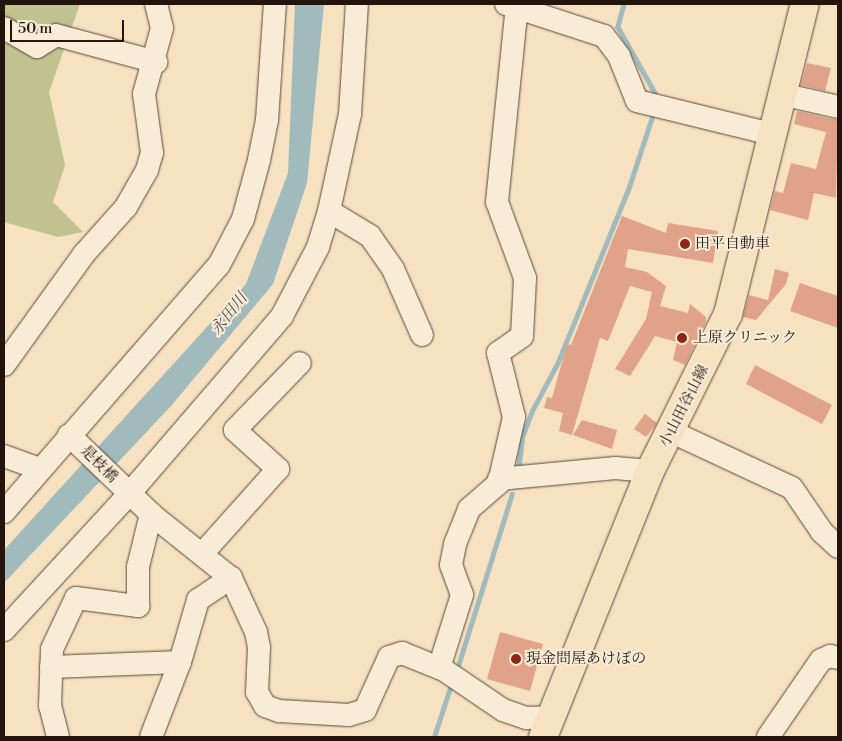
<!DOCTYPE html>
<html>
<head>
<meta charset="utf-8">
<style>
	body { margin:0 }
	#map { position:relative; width:842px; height:741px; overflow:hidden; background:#f6e1c0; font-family:"Libre Bodoni","Noto Serif JP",serif }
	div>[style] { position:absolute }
	.green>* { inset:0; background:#c0c290 }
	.water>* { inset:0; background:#a1bbbd }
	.stream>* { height:4.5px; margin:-2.25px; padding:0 2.25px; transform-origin:2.25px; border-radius:2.25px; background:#a1bbbd }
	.building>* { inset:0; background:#e0a289 }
	.roads { filter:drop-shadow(0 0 1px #58473a) drop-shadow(0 0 1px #58473a) }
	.minor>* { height:22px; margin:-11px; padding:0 11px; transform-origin:11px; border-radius:11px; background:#f9ecd6 }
	.major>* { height:28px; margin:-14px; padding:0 14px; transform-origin:14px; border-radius:14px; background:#f6e1c0 }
	.dots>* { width:14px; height:14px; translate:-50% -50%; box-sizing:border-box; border:2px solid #f9ecd6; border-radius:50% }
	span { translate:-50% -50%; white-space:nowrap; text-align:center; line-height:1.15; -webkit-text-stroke:4px #f9ecd6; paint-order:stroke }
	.poi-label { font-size:15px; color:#23140e }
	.left { translate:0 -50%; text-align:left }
	.street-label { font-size:15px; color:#23140e }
	.water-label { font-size:16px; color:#4f4e4b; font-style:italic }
	.frame { position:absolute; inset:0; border:5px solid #23140e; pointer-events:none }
	.scale { position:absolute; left:10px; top:20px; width:114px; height:22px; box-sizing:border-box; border:2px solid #23140e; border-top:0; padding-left:6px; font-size:15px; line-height:18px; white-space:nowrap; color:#23140e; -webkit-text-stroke:4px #f9ecd6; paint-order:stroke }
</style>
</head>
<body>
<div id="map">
	<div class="green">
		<div style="clip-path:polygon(4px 4px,80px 4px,49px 92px,65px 165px,53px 202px,83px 232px,58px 237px,4px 222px)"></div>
	</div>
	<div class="water">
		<div style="clip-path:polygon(295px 4px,324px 4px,307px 183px,273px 284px,171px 406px,4px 583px,4px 550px,246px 284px,288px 173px)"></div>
	</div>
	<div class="stream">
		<div style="left:624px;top:4px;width:24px;rotate:105deg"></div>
		<div style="left:618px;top:27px;width:76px;rotate:60.7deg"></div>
		<div style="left:518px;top:471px;width:34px;rotate:-83deg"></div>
		<div style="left:522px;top:437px;width:28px;rotate:-69deg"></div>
		<div style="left:532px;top:411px;width:55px;rotate:-62deg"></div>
		<div style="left:558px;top:362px;width:189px;rotate:-67.9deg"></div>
		<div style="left:629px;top:187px;width:77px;rotate:-71.8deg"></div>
		<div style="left:458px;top:666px;width:180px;rotate:-72.6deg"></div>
		<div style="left:434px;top:737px;width:55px;rotate:-71.9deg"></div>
	</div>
	<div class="building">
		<div style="clip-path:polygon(807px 63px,831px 68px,825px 91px,801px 85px)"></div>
		<div style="clip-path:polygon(797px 111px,838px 120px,836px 198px,814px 193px,808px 220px,770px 210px,775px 191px,783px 193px,791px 163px,816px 169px,826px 132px,794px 124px)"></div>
		<div style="clip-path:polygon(622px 216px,666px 233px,668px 223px,718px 231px,713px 263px,628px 249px,625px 267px,647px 272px,666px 286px,660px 306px,688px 313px,690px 304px,706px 317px,706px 322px,685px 365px,673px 360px,677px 342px,655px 336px,630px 376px,615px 369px,646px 319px,652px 292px,630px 286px,608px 341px,600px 338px,572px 435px,559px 431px,563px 413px,544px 408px,547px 397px,552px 398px,567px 344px,571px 345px)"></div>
		<div style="clip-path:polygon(775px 269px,789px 273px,786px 284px,756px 320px,743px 317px,749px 295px,768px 300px)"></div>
		<div style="clip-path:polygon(800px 283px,838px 296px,838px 328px,790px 311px)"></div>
		<div style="clip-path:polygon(755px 365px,832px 405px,822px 424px,746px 384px)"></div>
		<div style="clip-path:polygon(645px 414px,657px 423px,646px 437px,634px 429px)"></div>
		<div style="clip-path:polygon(582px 420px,617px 430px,612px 449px,573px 435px)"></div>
		<div style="clip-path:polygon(500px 632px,543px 644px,530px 691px,487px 679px)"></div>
	</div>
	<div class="roads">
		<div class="minor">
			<div style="left:506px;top:4px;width:103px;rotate:18.1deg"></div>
			<div style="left:604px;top:36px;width:25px;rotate:53deg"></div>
			<div style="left:619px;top:56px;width:48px;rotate:68.2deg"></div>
			<div style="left:637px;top:101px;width:138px;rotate:13.8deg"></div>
			<div style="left:4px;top:28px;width:38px;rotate:30deg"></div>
			<div style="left:37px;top:47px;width:22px;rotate:-32deg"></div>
			<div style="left:56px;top:35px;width:104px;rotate:15.1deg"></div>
			<div style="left:781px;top:94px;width:58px;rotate:12.8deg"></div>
			<div style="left:329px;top:211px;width:48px;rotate:31.4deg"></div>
			<div style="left:370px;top:236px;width:40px;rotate:55.1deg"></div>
			<div style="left:393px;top:269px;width:72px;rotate:66.3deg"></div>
			<div style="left:4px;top:365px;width:137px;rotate:-54.2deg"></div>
			<div style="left:84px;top:254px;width:63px;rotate:-48.2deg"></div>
			<div style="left:126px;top:207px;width:43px;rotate:-60.4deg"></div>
			<div style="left:147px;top:170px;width:18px;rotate:-74deg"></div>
			<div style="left:152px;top:153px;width:60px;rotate:-97.7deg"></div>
			<div style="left:144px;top:94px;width:68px;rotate:-74.7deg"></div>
			<div style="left:162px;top:28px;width:25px;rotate:-104deg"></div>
			<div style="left:672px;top:432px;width:132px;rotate:25deg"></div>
			<div style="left:792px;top:488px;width:53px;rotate:55.7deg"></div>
			<div style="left:822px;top:532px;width:22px;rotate:43deg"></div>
			<div style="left:69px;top:435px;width:114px;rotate:43.9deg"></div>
			<div style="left:151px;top:514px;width:102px;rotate:38.7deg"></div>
			<div style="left:231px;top:578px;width:60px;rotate:65.2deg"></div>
			<div style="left:256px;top:632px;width:15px;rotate:79deg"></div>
			<div style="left:259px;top:647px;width:45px;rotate:92.5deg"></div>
			<div style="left:257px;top:692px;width:16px;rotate:60deg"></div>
			<div style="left:265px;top:706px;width:15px;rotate:20deg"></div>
			<div style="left:279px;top:711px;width:70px;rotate:3.3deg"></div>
			<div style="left:349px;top:715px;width:17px;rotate:-17deg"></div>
			<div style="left:365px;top:710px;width:58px;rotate:-65.6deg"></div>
			<div style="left:389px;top:657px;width:14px;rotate:-17deg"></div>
			<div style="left:402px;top:653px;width:45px;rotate:22deg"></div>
			<div style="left:444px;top:670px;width:71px;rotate:34.1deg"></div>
			<div style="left:503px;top:710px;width:24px;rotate:19deg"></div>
			<div style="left:526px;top:718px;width:24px;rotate:-2deg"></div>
			<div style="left:4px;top:456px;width:38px;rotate:20deg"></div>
			<div style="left:499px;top:479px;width:117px;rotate:-5.4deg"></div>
			<div style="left:615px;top:468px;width:35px;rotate:5deg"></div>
			<div style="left:4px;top:512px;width:327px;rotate:-49deg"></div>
			<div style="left:219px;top:265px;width:52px;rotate:-62.4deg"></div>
			<div style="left:243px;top:219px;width:61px;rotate:-74.8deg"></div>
			<div style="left:259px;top:160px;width:41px;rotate:-78.7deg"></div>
			<div style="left:267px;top:120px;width:116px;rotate:-86.1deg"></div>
			<div style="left:202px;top:554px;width:114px;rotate:-48.2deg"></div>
			<div style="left:278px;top:469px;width:58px;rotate:-137.8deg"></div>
			<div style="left:235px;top:430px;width:93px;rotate:-45.9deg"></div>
			<div style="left:4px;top:630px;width:185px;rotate:-47.4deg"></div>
			<div style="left:129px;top:494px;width:235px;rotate:-49.3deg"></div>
			<div style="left:282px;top:316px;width:78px;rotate:-62.4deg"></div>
			<div style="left:318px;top:247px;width:38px;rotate:-73deg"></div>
			<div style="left:329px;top:211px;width:99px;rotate:-77.8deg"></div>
			<div style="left:350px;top:114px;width:110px;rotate:-86.4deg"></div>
			<div style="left:51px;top:667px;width:129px;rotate:-2.2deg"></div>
			<div style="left:439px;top:668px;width:77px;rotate:-72.5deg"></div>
			<div style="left:462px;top:595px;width:32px;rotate:-110deg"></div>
			<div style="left:451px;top:565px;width:21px;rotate:-79deg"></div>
			<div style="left:455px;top:544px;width:38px;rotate:-68deg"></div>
			<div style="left:469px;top:509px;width:40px;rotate:-41deg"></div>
			<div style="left:499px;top:483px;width:68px;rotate:-77.2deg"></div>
			<div style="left:514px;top:417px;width:66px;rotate:-104deg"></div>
			<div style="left:498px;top:353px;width:29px;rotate:-35deg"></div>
			<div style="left:522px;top:336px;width:58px;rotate:-87deg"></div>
			<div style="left:525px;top:278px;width:81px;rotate:-110.2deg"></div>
			<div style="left:497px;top:202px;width:199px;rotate:-84.2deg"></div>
			<div style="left:58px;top:737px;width:32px;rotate:-104deg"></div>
			<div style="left:50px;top:706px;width:57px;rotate:-88deg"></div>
			<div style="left:52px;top:649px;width:56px;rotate:-64.8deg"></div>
			<div style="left:76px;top:598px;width:63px;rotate:7.4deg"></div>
			<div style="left:138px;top:606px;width:39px;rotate:-90deg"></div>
			<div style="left:138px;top:567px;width:55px;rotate:-76.2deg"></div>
			<div style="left:151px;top:737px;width:80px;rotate:-68.9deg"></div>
			<div style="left:180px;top:662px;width:65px;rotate:-73.8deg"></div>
			<div style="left:198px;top:600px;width:40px;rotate:-34deg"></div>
			<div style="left:768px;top:737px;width:93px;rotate:-55.5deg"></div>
			<div style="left:821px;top:660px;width:10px;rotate:-24deg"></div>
			<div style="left:830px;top:656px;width:8px;rotate:14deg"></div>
		</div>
		<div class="major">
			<div style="left:543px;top:737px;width:287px;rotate:-68.1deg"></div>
			<div style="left:650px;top:471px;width:175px;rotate:-63.6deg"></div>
			<div style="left:728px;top:314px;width:319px;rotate:-76.1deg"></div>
		</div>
	</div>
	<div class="dots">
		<div style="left:685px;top:244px;background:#8f2418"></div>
		<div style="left:682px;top:338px;background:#8f2418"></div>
		<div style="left:516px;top:659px;background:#8f2418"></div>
	</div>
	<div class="poi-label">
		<span class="left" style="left:695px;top:244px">田平自動車</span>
		<span class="left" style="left:693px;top:338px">上原クリニック</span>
		<span class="left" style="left:526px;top:659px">現金問屋あけぼの</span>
	</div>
	<div class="street-label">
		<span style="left:684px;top:406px;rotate:-63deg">小山田谷山線</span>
		<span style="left:99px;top:464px;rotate:45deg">是枝橋</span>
	</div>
	<div class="water-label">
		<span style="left:229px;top:314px;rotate:-52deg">永田川</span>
	</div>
	<div class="frame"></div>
	<div class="scale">50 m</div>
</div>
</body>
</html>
